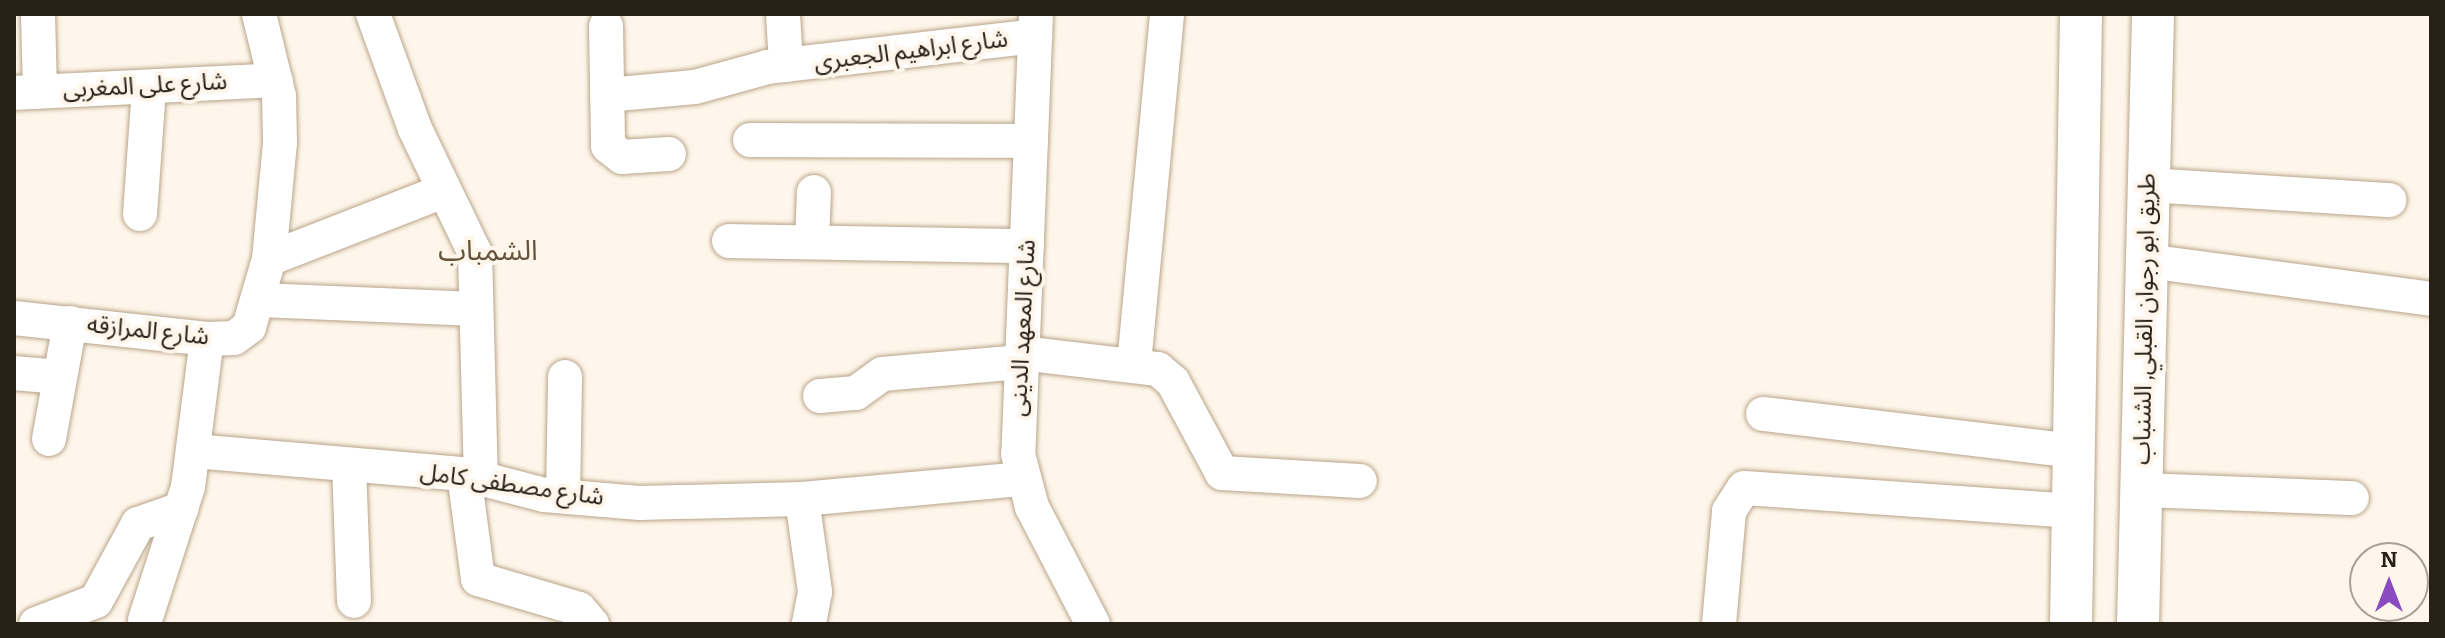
<!DOCTYPE html>
<html>
<head>
<meta charset="utf-8">
<style>
	body { margin:0 }
	#map { position:relative; width:2445px; height:638px; overflow:hidden; background:#fef6ea; font-family:Bitter,"Noto Sans Arabic",serif }
	div>[style] { position:absolute }
	.roads { filter:drop-shadow(0 0 2px #b8a58a) drop-shadow(0 0 2px #b8a58a) }
	.minor>* { height:34px; margin:-17px; padding:0 17px; transform-origin:17px; border-radius:17px; background:#fff }
	.tertiary>* { height:42px; margin:-21px; padding:0 21px; transform-origin:21px; border-radius:21px; background:#fff }
	span { translate:-50% -50%; white-space:nowrap; text-align:center; line-height:1.15; -webkit-text-stroke:8px #fef6ea; paint-order:stroke }
	.street-label { font-size:24px; color:#272015 }
	.quarter-label { font-size:28px; color:#64533a }
	.frame { position:absolute; inset:0; border:16px solid #272015; pointer-events:none }
	.north { position:absolute; left:2349px; top:542px; width:80px; height:80px; box-sizing:border-box; background:#fef6ea; border:2px solid #a8a095; border-radius:50%; rotate:0deg; font-size:22px; font-weight:700; line-height:32px; text-align:center; color:#272015 }
	.north::after { content:''; display:block; margin:auto; width:28px; height:36px; background:#8a4bc1; clip-path:polygon(50% 0,100% 100%,50% 72%,0 100%) }
</style>
</head>
<body>
<div id="map">
	<div class="roads">
		<div class="minor">
			<div style="left:38px;top:14px;width:77px;rotate:88.5deg"></div>
			<div style="left:373px;top:14px;width:122px;rotate:69.9deg"></div>
			<div style="left:415px;top:129px;width:138px;rotate:64.2deg"></div>
			<div style="left:475px;top:253px;width:224px;rotate:88.5deg"></div>
			<div style="left:783px;top:14px;width:51px;rotate:86.6deg"></div>
			<div style="left:1036px;top:14px;width:440px;rotate:92.3deg"></div>
			<div style="left:1018px;top:454px;width:55px;rotate:75.2deg"></div>
			<div style="left:1032px;top:507px;width:132px;rotate:62.5deg"></div>
			<div style="left:606px;top:26px;width:120px;rotate:89deg"></div>
			<div style="left:608px;top:146px;width:18px;rotate:38deg"></div>
			<div style="left:622px;top:157px;width:47px;rotate:-3.7deg"></div>
			<div style="left:14px;top:93px;width:262px;rotate:-2.8deg"></div>
			<div style="left:607px;top:95px;width:88px;rotate:-5.2deg"></div>
			<div style="left:695px;top:87px;width:76px;rotate:-15.3deg"></div>
			<div style="left:768px;top:67px;width:269px;rotate:-6.6deg"></div>
			<div style="left:750px;top:140px;width:281px;rotate:0.2deg"></div>
			<div style="left:2149px;top:185px;width:241px;rotate:3.6deg"></div>
			<div style="left:140px;top:214px;width:127px;rotate:-85.9deg"></div>
			<div style="left:729px;top:241px;width:298px;rotate:1deg"></div>
			<div style="left:812px;top:241px;width:49px;rotate:-87.7deg"></div>
			<div style="left:269px;top:259px;width:187px;rotate:-21.3deg"></div>
			<div style="left:2147px;top:261px;width:287px;rotate:7.6deg"></div>
			<div style="left:260px;top:300px;width:216px;rotate:2.4deg"></div>
			<div style="left:14px;top:318px;width:194px;rotate:6.2deg"></div>
			<div style="left:207px;top:339px;width:27px;rotate:-2deg"></div>
			<div style="left:234px;top:338px;width:19px;rotate:-36deg"></div>
			<div style="left:249px;top:327px;width:71px;rotate:-73.6deg"></div>
			<div style="left:269px;top:259px;width:118px;rotate:-84.6deg"></div>
			<div style="left:280px;top:142px;width:46px;rotate:-91.2deg"></div>
			<div style="left:279px;top:96px;width:84px;rotate:-103.7deg"></div>
			<div style="left:1021px;top:353px;width:138px;rotate:6.7deg"></div>
			<div style="left:1158px;top:369px;width:20px;rotate:41deg"></div>
			<div style="left:1173px;top:382px;width:103px;rotate:61.7deg"></div>
			<div style="left:1222px;top:473px;width:138px;rotate:3.3deg"></div>
			<div style="left:1134px;top:364px;width:352px;rotate:-84.6deg"></div>
			<div style="left:14px;top:373px;width:46px;rotate:5deg"></div>
			<div style="left:820px;top:396px;width:36px;rotate:-5deg"></div>
			<div style="left:856px;top:393px;width:32px;rotate:-36deg"></div>
			<div style="left:882px;top:374px;width:140px;rotate:-4.9deg"></div>
			<div style="left:1763px;top:414px;width:314px;rotate:6.8deg"></div>
			<div style="left:49px;top:439px;width:118px;rotate:-79.7deg"></div>
			<div style="left:194px;top:451px;width:271px;rotate:4.9deg"></div>
			<div style="left:464px;top:474px;width:83px;rotate:14.7deg"></div>
			<div style="left:544px;top:495px;width:96px;rotate:4.8deg"></div>
			<div style="left:640px;top:503px;width:162px;rotate:-1.4deg"></div>
			<div style="left:802px;top:499px;width:222px;rotate:-5.2deg"></div>
			<div style="left:349px;top:465px;width:136px;rotate:87.9deg"></div>
			<div style="left:464px;top:474px;width:106px;rotate:82.4deg"></div>
			<div style="left:478px;top:579px;width:105px;rotate:16.5deg"></div>
			<div style="left:579px;top:609px;width:20px;rotate:49deg"></div>
			<div style="left:2141px;top:490px;width:211px;rotate:2.2deg"></div>
			<div style="left:563px;top:496px;width:119px;rotate:-89deg"></div>
			<div style="left:802px;top:499px;width:94px;rotate:82deg"></div>
			<div style="left:815px;top:592px;width:33px;rotate:101deg"></div>
			<div style="left:145px;top:620px;width:140px;rotate:-72.1deg"></div>
			<div style="left:188px;top:487px;width:149px;rotate:-82.7deg"></div>
			<div style="left:36px;top:624px;width:64px;rotate:-21deg"></div>
			<div style="left:96px;top:601px;width:88px;rotate:-61.4deg"></div>
			<div style="left:138px;top:524px;width:46px;rotate:-19.2deg"></div>
			<div style="left:1719px;top:624px;width:113px;rotate:-84.9deg"></div>
			<div style="left:1729px;top:511px;width:27px;rotate:-57deg"></div>
			<div style="left:1744px;top:488px;width:331px;rotate:4deg"></div>
		</div>
		<div class="tertiary">
			<div style="left:2071px;top:624px;width:610px;rotate:-89.06deg"></div>
			<div style="left:2138px;top:624px;width:610px;rotate:-88.59deg"></div>
		</div>
	</div>
	<div class="street-label">
		<span style="left:911px;top:51px;rotate:-7deg">شارع ابراهيم الجعبرى</span>
		<span style="left:145px;top:86px;rotate:-3deg">شارع على المغربى</span>
		<span style="left:2145px;top:319px;rotate:-89deg">طريق ابو رجوان القبلي, الشنباب</span>
		<span style="left:1023px;top:328px;rotate:-87deg">شارع المعهد الدينى</span>
		<span style="left:148px;top:331px;rotate:6deg">شارع المرازقه</span>
		<span style="left:512px;top:485px;rotate:8deg">شارع مصطفى كامل</span>
	</div>
	<div class="quarter-label">
		<span style="left:488px;top:251px">الشمباب</span>
	</div>
	<div class="frame"></div>
	<div class="north">N</div>
</div>
</body>
</html>
